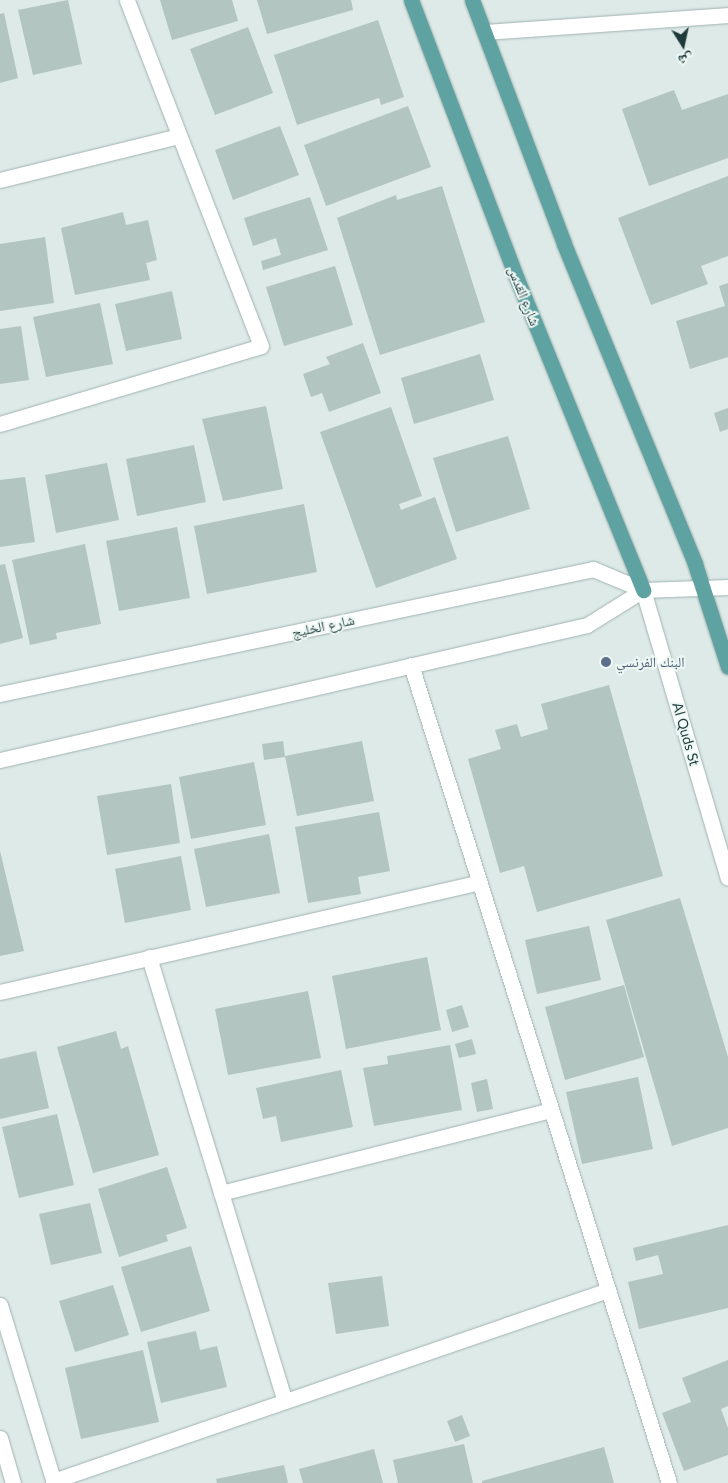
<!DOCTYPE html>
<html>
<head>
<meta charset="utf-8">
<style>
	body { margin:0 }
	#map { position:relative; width:728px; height:1483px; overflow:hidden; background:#ddeae7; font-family:Lato,"Noto Naskh Arabic",sans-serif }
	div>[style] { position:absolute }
	.building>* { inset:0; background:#b2c5c1 }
	.roads { filter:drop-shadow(0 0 1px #a0b2b0) drop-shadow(0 0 1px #a0b2b0) }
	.minor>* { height:15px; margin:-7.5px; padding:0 7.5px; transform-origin:7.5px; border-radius:7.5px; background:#fff }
	.major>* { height:15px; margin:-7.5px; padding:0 7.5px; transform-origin:7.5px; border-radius:7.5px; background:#5ea2a2 }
	.dots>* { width:14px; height:14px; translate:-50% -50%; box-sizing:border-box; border:2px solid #edf7f4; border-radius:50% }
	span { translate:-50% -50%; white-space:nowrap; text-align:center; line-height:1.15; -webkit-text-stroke:4px #edf7f4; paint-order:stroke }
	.street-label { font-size:14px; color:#1e3a3a }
	.service-label { font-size:14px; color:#4e5e75 }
	.left { translate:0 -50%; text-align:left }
	.north { position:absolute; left:658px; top:20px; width:50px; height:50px; -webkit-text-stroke:4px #edf7f4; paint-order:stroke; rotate:170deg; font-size:14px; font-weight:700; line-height:20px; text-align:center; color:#1e3a3a }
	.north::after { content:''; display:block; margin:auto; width:18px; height:22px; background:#1e3a3a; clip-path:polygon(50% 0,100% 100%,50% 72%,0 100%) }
</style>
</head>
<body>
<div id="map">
	<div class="building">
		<div style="clip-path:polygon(68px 0,82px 64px,33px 75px,18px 10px)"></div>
		<div style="clip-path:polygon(160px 0,232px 0,238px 21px,172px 40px)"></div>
		<div style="clip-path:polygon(257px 0,351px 0,353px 10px,267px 34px)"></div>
		<div style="clip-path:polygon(4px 13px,18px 78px,0 83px,0 14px)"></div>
		<div style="clip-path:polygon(378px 20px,404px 97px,381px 105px,379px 98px,297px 125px,274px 55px)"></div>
		<div style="clip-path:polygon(248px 27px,273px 93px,215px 115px,190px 49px)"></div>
		<div style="clip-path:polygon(674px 90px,682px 110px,728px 94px,728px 158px,649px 186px,622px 109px)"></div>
		<div style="clip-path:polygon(408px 106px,431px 167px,326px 206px,304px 145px)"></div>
		<div style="clip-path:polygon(280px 126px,299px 175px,233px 200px,215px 150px)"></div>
		<div style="clip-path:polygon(728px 176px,728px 256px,701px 266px,708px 284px,651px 305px,618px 218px)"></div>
		<div style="clip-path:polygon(442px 186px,485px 322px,380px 355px,337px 218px,396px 195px,397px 200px)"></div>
		<div style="clip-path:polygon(310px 197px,328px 250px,263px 270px,261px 261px,281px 255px,276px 238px,253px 246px,244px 218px)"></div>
		<div style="clip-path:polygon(123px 212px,126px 225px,148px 220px,157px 260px,146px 263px,150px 280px,75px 295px,61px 228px)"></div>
		<div style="clip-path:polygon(45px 237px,54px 303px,0 311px,0 244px)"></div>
		<div style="clip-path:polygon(335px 266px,353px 325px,284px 346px,266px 287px)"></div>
		<div style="clip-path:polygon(728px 283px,728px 357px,690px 369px,676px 321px,725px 306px,719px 286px)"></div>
		<div style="clip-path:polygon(172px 291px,182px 339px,126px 351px,115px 304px)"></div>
		<div style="clip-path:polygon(100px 303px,113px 364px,46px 377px,33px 317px)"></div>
		<div style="clip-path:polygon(21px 326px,29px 380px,0 384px,0 329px)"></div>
		<div style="clip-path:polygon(363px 343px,381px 393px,329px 412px,322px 393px,311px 397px,303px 374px,330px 364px,326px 357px)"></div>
		<div style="clip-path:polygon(480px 354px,494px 400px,414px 424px,401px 378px)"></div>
		<div style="clip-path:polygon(266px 406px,283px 489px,223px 501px,202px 419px)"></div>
		<div style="clip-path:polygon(391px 407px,422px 496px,399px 504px,401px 510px,435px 497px,457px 559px,376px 588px,320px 432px)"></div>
		<div style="clip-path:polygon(728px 408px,728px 429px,720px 432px,714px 413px)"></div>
		<div style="clip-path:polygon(508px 436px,530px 509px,456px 532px,433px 458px)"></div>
		<div style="clip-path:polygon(194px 445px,206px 502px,137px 516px,126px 459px)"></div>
		<div style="clip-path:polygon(107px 463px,119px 520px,56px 533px,45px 475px)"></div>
		<div style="clip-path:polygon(25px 477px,35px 542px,0 547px,0 480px)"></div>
		<div style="clip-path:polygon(304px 504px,317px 572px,207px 594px,194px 526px)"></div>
		<div style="clip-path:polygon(177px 527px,190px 598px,119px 611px,106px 541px)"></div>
		<div style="clip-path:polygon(85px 544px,101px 624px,56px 633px,57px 639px,30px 645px,12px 560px)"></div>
		<div style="clip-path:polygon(5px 564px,23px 638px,0 644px,0 565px)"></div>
		<div style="clip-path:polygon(609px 685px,663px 876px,537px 912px,524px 866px,500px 873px,468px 759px,501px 749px,495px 730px,517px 724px,521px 737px,548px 729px,541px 704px)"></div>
		<div style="clip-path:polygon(283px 741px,285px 757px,264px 760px,262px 744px)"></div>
		<div style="clip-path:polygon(362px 741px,374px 801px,297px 816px,285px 756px)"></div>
		<div style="clip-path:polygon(254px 762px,266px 825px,191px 839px,179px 777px)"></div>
		<div style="clip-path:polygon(171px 784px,180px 843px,107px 855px,97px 796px)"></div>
		<div style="clip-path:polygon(379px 812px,390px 871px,358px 877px,361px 894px,308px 903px,295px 827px)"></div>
		<div style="clip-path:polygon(269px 834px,280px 893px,206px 907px,194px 849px)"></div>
		<div style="clip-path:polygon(0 851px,24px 951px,0 956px)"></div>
		<div style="clip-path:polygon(181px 856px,191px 910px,125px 923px,115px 869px)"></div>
		<div style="clip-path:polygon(680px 898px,728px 1057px,728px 1128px,672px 1146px,606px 920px)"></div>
		<div style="clip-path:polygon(589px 926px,601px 980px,537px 994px,525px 940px)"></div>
		<div style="clip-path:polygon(427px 957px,441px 1030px,346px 1049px,332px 976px)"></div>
		<div style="clip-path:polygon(624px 985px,644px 1057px,565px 1080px,545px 1007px)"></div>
		<div style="clip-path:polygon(308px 991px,321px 1058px,228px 1075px,215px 1009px)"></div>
		<div style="clip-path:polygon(462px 1005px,469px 1027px,452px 1032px,446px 1010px)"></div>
		<div style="clip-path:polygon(116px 1031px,121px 1049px,128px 1046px,159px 1155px,93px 1173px,57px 1047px)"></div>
		<div style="clip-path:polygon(472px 1039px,476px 1054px,459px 1058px,455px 1044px)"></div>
		<div style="clip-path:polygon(450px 1045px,462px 1110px,374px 1126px,363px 1068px,388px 1064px,387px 1056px)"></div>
		<div style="clip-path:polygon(36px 1051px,49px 1108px,0 1119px,0 1059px)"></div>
		<div style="clip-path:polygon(341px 1070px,353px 1127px,281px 1142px,276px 1116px,263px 1119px,256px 1088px)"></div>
		<div style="clip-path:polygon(638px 1077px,653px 1149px,582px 1164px,566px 1092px)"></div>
		<div style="clip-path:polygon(487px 1079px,493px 1109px,477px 1112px,471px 1083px)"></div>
		<div style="clip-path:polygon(57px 1114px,74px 1185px,19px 1198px,2px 1127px)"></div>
		<div style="clip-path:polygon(167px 1167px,187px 1228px,166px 1235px,168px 1241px,119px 1257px,98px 1189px)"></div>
		<div style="clip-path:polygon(90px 1203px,102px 1253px,51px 1265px,39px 1214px)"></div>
		<div style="clip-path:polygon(728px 1225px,728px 1308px,639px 1329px,628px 1282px,663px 1274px,658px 1255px,636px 1261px,633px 1248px)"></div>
		<div style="clip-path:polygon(191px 1246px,210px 1311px,141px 1332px,121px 1267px)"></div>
		<div style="clip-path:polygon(382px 1276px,389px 1326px,336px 1334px,328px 1283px)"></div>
		<div style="clip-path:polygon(113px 1285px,129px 1335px,75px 1352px,59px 1301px)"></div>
		<div style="clip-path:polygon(196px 1331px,200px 1350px,217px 1346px,227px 1387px,161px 1403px,147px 1342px)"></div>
		<div style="clip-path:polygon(143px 1350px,159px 1422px,81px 1439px,65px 1368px)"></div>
		<div style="clip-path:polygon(728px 1360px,728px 1406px,721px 1409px,728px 1428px,728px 1455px,684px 1471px,662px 1413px,691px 1402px,682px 1378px)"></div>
		<div style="clip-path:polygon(462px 1415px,470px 1436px,455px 1442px,447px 1421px)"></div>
		<div style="clip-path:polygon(464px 1444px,473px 1483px,398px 1483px,393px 1460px)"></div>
		<div style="clip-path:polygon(604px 1447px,614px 1483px,482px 1483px,482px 1481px)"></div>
		<div style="clip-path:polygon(374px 1449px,383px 1483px,303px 1483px,299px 1469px)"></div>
		<div style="clip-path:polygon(284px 1465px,288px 1483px,217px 1483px,216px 1479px)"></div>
	</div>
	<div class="roads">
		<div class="minor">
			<div style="left:485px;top:32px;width:244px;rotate:-4deg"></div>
			<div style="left:0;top:180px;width:184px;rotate:-13.8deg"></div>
			<div style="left:0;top:424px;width:272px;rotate:-16.6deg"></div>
			<div style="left:261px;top:346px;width:371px;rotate:-111.2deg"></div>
			<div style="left:643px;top:590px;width:300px;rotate:73.6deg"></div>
			<div style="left:411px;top:665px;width:858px;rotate:72.49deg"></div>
			<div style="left:0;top:694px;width:606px;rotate:-11.9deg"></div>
			<div style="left:593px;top:569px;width:54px;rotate:22.8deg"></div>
			<div style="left:0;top:760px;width:602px;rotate:-12.95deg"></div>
			<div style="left:587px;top:625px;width:66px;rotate:-32deg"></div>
			<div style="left:643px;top:590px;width:85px;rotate:-2deg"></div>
			<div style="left:149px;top:957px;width:464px;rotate:73deg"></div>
			<div style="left:0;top:992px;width:491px;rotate:-12.9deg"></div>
			<div style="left:221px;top:1193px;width:340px;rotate:-14.1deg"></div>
			<div style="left:0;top:1305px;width:186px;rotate:73.1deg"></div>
			<div style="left:0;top:1438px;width:47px;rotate:73.9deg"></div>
			<div style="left:53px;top:1481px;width:587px;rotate:-18.99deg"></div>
		</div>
		<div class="major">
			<div style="left:411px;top:0;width:298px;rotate:69.2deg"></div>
			<div style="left:517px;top:279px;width:336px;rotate:67.9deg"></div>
			<div style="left:472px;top:0;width:261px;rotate:69.3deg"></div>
			<div style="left:564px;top:244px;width:346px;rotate:67.7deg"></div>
			<div style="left:695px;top:564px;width:108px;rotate:72.2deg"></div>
		</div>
	</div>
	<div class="dots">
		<div style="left:606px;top:662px;background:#5c6f8a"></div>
	</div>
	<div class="street-label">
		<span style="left:524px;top:296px;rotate:68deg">شارع القدس</span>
		<span style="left:323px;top:626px;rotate:-12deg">شارع الخليج</span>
		<span style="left:686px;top:734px;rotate:74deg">Al Quds St</span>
	</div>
	<div class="service-label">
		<span class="left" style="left:616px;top:662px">البنك الفرنسي</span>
	</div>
	<div class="north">ش</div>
</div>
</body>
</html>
